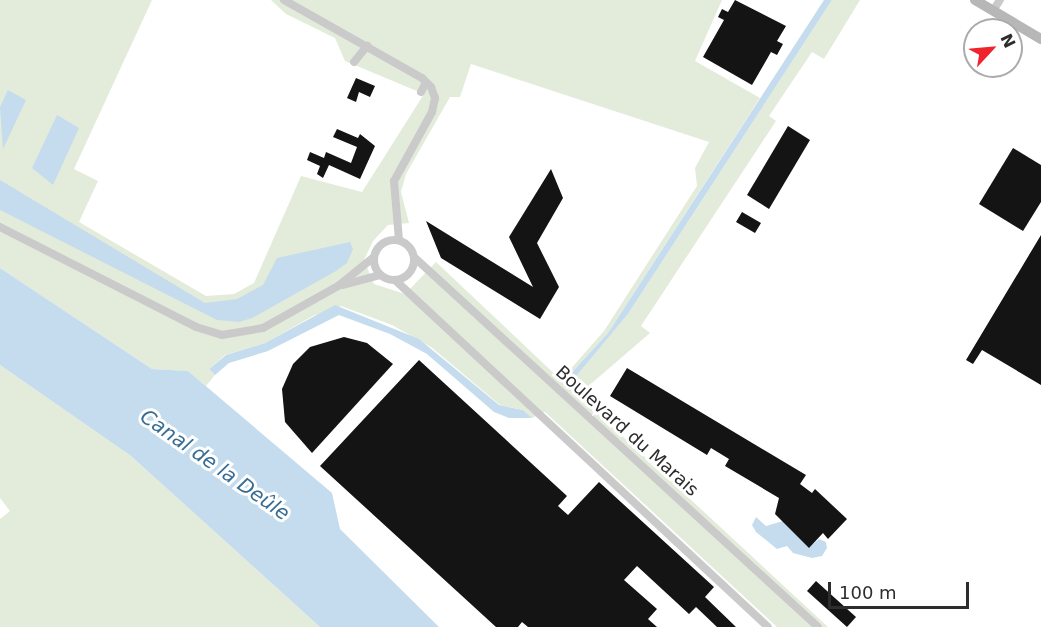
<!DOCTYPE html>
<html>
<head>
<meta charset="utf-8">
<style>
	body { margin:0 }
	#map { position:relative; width:1041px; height:627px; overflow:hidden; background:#fff; font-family:"DejaVu Sans",sans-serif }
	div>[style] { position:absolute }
	.green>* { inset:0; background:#e3ecda }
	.water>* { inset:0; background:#c4dced }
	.building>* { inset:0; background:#141414 }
	.street>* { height:8px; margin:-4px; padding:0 4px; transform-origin:4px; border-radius:4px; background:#cacaca }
	.street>.ring { margin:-4px; padding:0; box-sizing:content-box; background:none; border:8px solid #cacaca; border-radius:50% }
	.secondary>* { height:10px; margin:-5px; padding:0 5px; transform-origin:5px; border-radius:5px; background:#b7b7b7 }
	span { translate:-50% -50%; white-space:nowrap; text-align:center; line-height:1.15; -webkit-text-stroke:6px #fff; paint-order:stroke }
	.street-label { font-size:18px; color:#2d2d2d }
	.water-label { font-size:20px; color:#376d94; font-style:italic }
	.north { position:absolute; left:963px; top:18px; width:60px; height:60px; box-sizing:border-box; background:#fff; border:2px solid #ababab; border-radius:50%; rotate:64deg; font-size:16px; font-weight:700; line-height:24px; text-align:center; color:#2d2d2d }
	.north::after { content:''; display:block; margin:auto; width:21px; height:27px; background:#f0242d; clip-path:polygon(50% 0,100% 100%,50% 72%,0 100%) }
	.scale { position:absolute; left:828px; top:582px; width:141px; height:27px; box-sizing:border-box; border:3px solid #2d2d2d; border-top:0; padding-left:8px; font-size:18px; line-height:21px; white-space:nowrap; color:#2d2d2d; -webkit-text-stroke:4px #fff; paint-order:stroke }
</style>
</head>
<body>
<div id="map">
	<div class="green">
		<div style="clip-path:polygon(evenodd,0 0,152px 0,74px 169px,98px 181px,79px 222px,206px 296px,234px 294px,254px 283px,301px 176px,362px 192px,424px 94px,345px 61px,335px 38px,286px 14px,271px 0,722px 0,695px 61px,760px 98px,608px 333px,563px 382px,568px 386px,628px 314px,832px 0,860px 0,824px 59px,812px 52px,769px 116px,776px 121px,641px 326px,650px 333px,578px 395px,828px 627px,777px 627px,545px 412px,532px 418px,523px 410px,500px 405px,431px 347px,392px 325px,341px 306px,313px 316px,265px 343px,225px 355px,209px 369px,215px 375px,206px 386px,188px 371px,152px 369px,0 268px,0 0,471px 64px,709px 142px,695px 168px,697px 186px,604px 331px,561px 380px,436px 262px,405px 294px,374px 284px,364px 260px,373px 241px,388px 225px,409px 223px,401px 192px,406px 174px,450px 97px,460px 97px,471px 64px)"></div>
		<div style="clip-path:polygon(0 365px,131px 456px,320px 627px,0 627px,0 519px,10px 511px,0 498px)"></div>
	</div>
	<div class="water">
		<div style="clip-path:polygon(824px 0,832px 0,628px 314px,568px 386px,563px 382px,608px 333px)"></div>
		<div style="clip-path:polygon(8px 90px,26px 100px,3px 149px,0 107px)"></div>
		<div style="clip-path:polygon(57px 115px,79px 128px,53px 185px,32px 168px)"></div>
		<div style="clip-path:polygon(0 180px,205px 303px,237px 299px,263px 285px,277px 258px,350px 242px,353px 249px,347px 263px,336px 271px,252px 318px,239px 322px,217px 320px,0 210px)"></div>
		<div style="clip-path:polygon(0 268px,152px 369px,188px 371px,332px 493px,340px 529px,439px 627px,320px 627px,131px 456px,0 365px)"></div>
		<div style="clip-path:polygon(335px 305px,419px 339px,499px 405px,523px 410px,532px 418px,509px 418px,494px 412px,427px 354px,390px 334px,339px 315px,268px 351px,229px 363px,215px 375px,209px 369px,226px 355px,265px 343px)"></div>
		<div style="clip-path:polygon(756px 517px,766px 526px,783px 521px,809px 547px,819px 539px,826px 542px,827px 548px,822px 556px,812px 558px,793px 553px,787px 546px,777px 549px,756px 532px,752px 525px)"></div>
	</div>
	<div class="building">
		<div style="clip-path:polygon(735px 0,786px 26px,777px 41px,783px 44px,777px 55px,771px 52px,752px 85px,703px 57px,724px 20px,718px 17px,722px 9px,728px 12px)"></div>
		<div style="clip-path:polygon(356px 78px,375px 86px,370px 97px,359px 92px,356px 102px,347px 98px)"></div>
		<div style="clip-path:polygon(788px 126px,810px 140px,769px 209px,747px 195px)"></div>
		<div style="clip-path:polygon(337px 129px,358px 138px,360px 134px,375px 146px,360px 179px,329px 165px,323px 178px,317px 174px,320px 166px,307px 160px,310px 152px,324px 158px,326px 152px,351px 163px,357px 147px,333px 137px)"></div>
		<div style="clip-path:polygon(1013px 148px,1041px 165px,1041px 202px,1023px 231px,979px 204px)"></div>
		<div style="clip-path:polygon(551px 169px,563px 198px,537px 243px,559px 287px,540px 319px,441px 258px,426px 221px,533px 287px,509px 237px)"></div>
		<div style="clip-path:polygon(742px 212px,761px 223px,755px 233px,736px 222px)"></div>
		<div style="clip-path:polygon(1041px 235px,1041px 385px,982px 350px,973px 364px,966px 360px)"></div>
		<div style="clip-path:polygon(344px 337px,367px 343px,393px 364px,312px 453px,285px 422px,282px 389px,293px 364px,310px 347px)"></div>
		<div style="clip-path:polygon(419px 360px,567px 496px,558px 506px,568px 515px,599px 482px,714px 587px,705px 597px,736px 627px,717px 627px,696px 607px,689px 614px,637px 566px,624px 580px,657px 609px,648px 619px,657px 627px,528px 627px,522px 622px,518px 627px,496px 627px,320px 466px)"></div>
		<div style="clip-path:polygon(627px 368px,806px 475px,800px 484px,812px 493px,815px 489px,847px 519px,828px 539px,823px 533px,809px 548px,775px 514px,779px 498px,725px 466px,729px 459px,711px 448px,707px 455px,610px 396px)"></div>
		<div style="clip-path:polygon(816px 581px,856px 617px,847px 627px,807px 591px)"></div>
	</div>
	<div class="street">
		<div style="left:284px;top:0;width:159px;rotate:29.5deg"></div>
		<div style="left:422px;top:78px;width:13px;rotate:45deg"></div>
		<div style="left:431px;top:87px;width:12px;rotate:70deg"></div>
		<div style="left:435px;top:98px;width:14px;rotate:102deg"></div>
		<div style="left:432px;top:112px;width:79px;rotate:118.8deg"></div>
		<div style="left:394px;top:181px;width:59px;rotate:85.2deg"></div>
		<div style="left:993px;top:11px;width:13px;rotate:-58deg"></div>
		<div style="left:354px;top:62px;width:21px;rotate:-51deg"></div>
		<div style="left:421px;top:92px;width:11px;rotate:-63deg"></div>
		<div style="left:0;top:227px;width:220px;rotate:27deg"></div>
		<div style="left:196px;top:327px;width:27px;rotate:17deg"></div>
		<div style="left:222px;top:335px;width:42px;rotate:-9.7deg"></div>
		<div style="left:263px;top:328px;width:86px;rotate:-29.2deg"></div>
		<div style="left:338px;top:286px;width:46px;rotate:-38.9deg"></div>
		<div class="ring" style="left:374px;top:240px;width:32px;height:32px"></div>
		<div style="left:415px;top:258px;width:546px;rotate:42.48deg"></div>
		<div style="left:395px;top:280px;width:509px;rotate:42.93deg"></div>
		<div style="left:343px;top:285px;width:38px;rotate:-15deg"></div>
	</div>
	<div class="secondary">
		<div style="left:975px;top:0;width:77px;rotate:30.6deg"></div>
	</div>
	<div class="street-label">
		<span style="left:627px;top:431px;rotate:42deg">Boulevard du Marais</span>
	</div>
	<div class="water-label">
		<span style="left:215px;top:465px;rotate:35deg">Canal de la Deûle</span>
	</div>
	<div class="north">N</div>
	<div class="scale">100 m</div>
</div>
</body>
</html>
